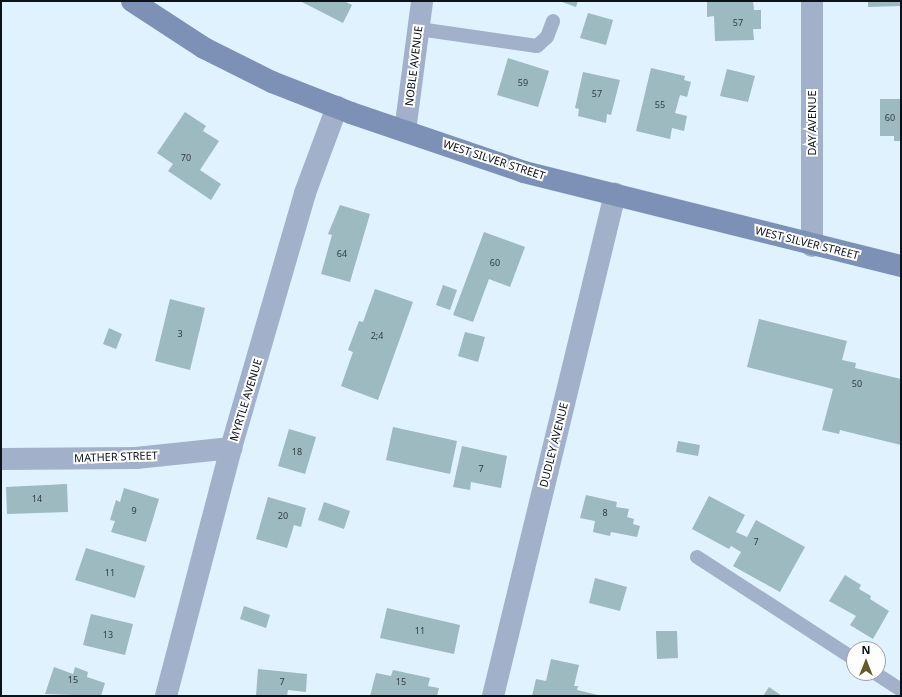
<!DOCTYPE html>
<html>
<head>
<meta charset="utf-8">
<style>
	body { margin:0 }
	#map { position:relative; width:902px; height:697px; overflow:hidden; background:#dff2fe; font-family:"Noto Sans",sans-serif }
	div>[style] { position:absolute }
	.building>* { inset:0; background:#9cbabf }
	.service>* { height:14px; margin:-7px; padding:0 7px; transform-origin:7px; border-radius:7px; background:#a2b0c9 }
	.minor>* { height:22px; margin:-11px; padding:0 11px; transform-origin:11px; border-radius:11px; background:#a2b0c9 }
	.secondary>* { height:22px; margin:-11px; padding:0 11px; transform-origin:11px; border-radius:11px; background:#7c91b5 }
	span { translate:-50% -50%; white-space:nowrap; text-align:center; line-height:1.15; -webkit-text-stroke:4px #fff; paint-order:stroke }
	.number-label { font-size:9px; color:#2f3d42 }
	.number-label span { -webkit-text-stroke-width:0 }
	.street-label { font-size:11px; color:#0b1319 }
	.frame { position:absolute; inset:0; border:2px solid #0b1319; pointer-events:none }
	.north { position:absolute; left:846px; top:641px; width:40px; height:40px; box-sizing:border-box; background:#fff; border:1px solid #9da1a3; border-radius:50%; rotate:0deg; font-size:11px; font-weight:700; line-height:16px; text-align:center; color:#0b1319 }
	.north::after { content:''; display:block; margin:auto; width:14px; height:18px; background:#615c28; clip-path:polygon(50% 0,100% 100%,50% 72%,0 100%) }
</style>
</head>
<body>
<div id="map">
	<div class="building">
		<div style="clip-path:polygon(300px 1px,344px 1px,352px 5px,343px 23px)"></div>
		<div style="clip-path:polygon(559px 1px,578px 1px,576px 7px)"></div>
		<div style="clip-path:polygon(707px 1px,753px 1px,754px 10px,761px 10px,761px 29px,753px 29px,754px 40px,715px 41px,714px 16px,707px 17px)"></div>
		<div style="clip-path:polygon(868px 1px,901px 1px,901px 6px,868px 7px)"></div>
		<div style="clip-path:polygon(588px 13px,613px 20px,606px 45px,580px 38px)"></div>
		<div style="clip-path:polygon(508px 58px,549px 71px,538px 107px,497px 95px)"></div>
		<div style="clip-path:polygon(651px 68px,685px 76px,684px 80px,691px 82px,687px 97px,680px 95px,675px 113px,687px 116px,684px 131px,672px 128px,670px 139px,636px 131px)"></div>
		<div style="clip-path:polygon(727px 69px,755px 76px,748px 102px,720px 96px)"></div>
		<div style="clip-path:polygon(583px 72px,620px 80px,611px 115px,607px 114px,606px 123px,578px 116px,579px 109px,575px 108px)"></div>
		<div style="clip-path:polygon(880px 99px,901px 99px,901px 141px,894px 141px,894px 136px,880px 136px)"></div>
		<div style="clip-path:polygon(185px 112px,206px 126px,203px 131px,219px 141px,200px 170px,221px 184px,211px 200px,168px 171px,173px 164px,157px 153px)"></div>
		<div style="clip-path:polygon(340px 205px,370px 214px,350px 282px,321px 274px,332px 235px,328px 234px)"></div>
		<div style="clip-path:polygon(484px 232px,525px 247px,510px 287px,489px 279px,473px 322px,453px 315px)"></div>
		<div style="clip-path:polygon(443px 285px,457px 290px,450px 310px,436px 305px)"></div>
		<div style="clip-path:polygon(375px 289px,413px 302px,378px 400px,341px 386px,353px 352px,348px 350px,359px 321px,363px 322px)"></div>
		<div style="clip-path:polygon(170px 299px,205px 308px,190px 370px,155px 361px)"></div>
		<div style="clip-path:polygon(759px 319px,847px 341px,842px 360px,856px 363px,855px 368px,901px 379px,901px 445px,840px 430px,839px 434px,822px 430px,833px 389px,747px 367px)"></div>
		<div style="clip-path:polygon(109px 328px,122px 334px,116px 349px,103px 344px)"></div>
		<div style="clip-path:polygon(465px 332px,485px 337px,478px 362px,458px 356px)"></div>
		<div style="clip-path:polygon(393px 427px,457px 441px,450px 474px,386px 460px)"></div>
		<div style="clip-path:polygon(289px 429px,316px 437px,305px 474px,278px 466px)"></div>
		<div style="clip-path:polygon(678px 441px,700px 445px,698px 456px,676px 452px)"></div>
		<div style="clip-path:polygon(462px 446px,507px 456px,501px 488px,471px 482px,470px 490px,453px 487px)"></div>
		<div style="clip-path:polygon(67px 484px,68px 512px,7px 514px,6px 487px)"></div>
		<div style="clip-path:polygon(124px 488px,159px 499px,146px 542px,111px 532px,115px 521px,110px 520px,116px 500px,120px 502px)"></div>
		<div style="clip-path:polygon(586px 495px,617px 502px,616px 507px,629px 509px,627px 517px,634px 519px,633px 524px,640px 526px,637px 537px,611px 532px,610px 536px,593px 532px,595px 521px,580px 518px)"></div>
		<div style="clip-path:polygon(709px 496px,745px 515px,736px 532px,747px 537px,756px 520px,805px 547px,780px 592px,733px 566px,741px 552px,731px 546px,729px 549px,692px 529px)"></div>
		<div style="clip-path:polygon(268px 497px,306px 508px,301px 527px,294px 525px,287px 548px,256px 539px)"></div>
		<div style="clip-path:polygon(324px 502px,350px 511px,344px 529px,318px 520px)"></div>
		<div style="clip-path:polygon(86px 548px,145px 566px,135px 598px,75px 580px)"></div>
		<div style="clip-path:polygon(845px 575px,861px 585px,859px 589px,871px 596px,870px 599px,889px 611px,873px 639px,850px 625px,856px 616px,829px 601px)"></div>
		<div style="clip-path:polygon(595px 578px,627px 587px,620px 611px,589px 603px)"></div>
		<div style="clip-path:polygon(244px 606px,270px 615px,266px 628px,240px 619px)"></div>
		<div style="clip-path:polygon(387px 608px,460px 625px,454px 654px,380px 638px)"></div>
		<div style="clip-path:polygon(91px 614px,133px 624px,125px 655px,83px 645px)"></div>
		<div style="clip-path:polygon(656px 631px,677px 631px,678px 658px,657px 659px)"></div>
		<div style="clip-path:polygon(551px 659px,579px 665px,574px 686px,578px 686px,577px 690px,602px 696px,532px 696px,536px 679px,546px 681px)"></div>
		<div style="clip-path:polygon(54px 667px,73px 674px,75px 667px,88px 672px,87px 677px,105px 683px,101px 696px,45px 694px)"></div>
		<div style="clip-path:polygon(258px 669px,307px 674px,306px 692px,288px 690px,287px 696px,256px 696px)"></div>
		<div style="clip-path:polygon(393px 670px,430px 678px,428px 686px,439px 688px,437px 696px,370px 696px,376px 673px,391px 676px)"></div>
		<div style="clip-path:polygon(769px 687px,782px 696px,763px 696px)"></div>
	</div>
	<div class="service">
		<div style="left:419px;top:29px;width:119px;rotate:8.2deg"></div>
		<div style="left:537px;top:46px;width:13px;rotate:-42deg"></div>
		<div style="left:547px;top:37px;width:17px;rotate:-69deg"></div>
		<div style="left:697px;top:557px;width:187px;rotate:33deg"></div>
		<div style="left:875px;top:673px;width:31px;rotate:33deg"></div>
	</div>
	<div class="minor">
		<div style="left:405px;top:131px;width:131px;rotate:-82.5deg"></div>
		<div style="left:812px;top:246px;width:245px;rotate:-90deg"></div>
		<div style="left:1px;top:459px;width:135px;rotate:-0.4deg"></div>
		<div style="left:136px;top:458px;width:96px;rotate:-6deg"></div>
		<div style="left:166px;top:696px;width:256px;rotate:-75.3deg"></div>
		<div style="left:231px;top:448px;width:266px;rotate:-73.8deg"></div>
		<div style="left:305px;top:193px;width:92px;rotate:-69.6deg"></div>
		<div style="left:493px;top:696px;width:517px;rotate:-76.34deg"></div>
	</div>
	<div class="secondary">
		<div style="left:132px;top:1px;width:86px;rotate:33.1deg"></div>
		<div style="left:204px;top:48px;width:76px;rotate:26.6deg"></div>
		<div style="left:272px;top:82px;width:85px;rotate:21.4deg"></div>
		<div style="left:351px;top:113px;width:183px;rotate:18.8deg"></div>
		<div style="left:524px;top:172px;width:389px;rotate:14deg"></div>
	</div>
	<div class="number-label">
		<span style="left:738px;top:23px">57</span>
		<span style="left:523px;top:83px">59</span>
		<span style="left:597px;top:94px">57</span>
		<span style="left:660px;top:105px">55</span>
		<span style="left:890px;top:118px">60</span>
		<span style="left:186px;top:158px">70</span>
		<span style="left:342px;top:254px">64</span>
		<span style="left:495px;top:263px">60</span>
		<span style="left:180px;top:334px">3</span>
		<span style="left:377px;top:336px">2;4</span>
		<span style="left:857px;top:384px">50</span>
		<span style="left:297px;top:452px">18</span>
		<span style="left:481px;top:469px">7</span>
		<span style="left:37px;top:499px">14</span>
		<span style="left:134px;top:511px">9</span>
		<span style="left:605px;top:513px">8</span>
		<span style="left:283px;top:516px">20</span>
		<span style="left:756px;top:542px">7</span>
		<span style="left:110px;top:573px">11</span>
		<span style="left:420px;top:631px">11</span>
		<span style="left:108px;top:635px">13</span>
		<span style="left:73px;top:680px">15</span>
		<span style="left:282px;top:682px">7</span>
		<span style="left:401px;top:682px">15</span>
	</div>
	<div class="street-label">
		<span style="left:414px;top:66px;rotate:-83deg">NOBLE AVENUE</span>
		<span style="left:812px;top:123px;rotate:-90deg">DAY AVENUE</span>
		<span style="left:494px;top:160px;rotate:18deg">WEST SILVER STREET</span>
		<span style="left:807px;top:243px;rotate:14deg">WEST SILVER STREET</span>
		<span style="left:246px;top:400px;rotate:-73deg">MYRTLE AVENUE</span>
		<span style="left:554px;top:445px;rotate:-76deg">DUDLEY AVENUE</span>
		<span style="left:116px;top:457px;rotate:-2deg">MATHER STREET</span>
	</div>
	<div class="frame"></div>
	<div class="north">N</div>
</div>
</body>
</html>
